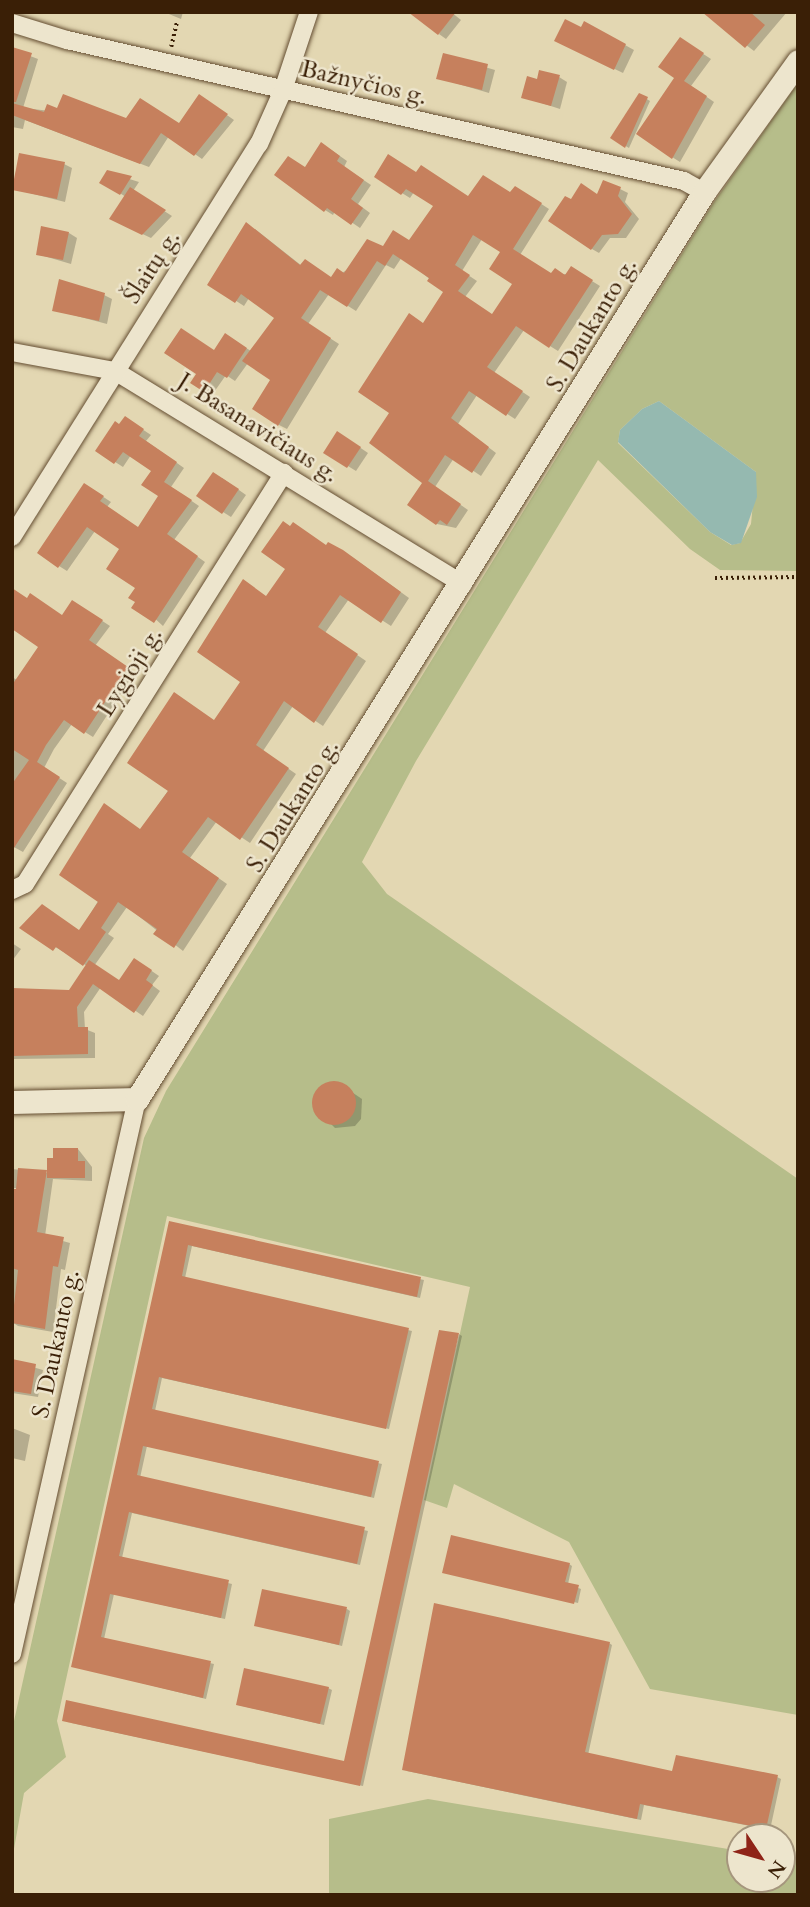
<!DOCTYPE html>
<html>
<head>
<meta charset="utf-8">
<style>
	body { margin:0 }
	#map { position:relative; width:810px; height:1907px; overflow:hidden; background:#e3d7b2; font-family:Cardo,serif }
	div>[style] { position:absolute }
	.green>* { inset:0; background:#b6bd8a }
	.water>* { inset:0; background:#95b9b0 }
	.shadow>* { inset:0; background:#0003 }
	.building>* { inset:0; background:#c6805d }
	.round { border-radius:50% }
	.path>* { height:3.5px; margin-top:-1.75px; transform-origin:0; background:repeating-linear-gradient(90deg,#3a1f06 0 2px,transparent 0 5.5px) }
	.roads { filter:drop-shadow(0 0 2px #644d31) drop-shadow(0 0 2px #644d31) }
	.minor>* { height:18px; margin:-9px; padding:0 9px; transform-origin:9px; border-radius:9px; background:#ede5cd }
	.tertiary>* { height:23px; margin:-11.5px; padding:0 11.5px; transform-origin:11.5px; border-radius:11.5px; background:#ede5cd }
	span { translate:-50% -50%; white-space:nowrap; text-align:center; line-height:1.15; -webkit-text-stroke:5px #ede5cd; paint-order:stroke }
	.street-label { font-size:24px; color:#3a1f06 }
	.frame { position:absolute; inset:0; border:14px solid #3a1f06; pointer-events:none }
	.north { position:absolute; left:726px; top:1823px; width:70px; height:70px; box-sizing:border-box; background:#ede5cd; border:2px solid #a5967d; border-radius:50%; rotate:126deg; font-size:19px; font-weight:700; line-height:28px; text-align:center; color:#3a1f06 }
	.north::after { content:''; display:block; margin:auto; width:24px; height:32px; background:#8f2418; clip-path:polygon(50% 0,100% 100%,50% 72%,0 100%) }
</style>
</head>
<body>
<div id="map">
	<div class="green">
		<div style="clip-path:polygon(evenodd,798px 83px,798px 571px,720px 570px,690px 549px,598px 460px,416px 761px,362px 862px,387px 894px,798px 1179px,798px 1715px,650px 1689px,569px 1542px,454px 1484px,447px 1508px,424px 1500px,470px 1287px,167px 1216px,57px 1721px,66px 1757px,24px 1793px,12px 1860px,12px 1730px,144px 1138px,166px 1091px,714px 202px,798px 83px,659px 401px,756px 472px,751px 524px,740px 543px,731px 545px,710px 532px,618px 443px,620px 430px,642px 409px,659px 401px)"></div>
		<div style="clip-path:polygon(428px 1799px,740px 1851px,740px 1879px,782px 1879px,782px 1858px,798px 1860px,798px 1895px,329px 1895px,329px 1819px)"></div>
	</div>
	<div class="water">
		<div style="clip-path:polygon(659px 401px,756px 472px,757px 497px,741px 543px,732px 545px,710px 532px,618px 442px,620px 430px,642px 409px)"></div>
	</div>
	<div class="shadow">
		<div style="clip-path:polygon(164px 12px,183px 12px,181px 19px)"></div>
		<div style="clip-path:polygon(451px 12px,461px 20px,446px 39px,439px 34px)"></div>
		<div style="clip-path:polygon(703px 12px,787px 12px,754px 51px)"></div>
		<div style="clip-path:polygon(585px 23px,634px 50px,623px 73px,565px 45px)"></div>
		<div style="clip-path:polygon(688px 44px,711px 59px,691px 86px,714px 102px,680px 162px,672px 157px,676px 78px)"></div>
		<div style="clip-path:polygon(12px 49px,38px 59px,23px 108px,180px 125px,207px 101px,234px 120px,202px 159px,169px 136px,149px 167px,25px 120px,23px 129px,12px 127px)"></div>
		<div style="clip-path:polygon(444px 55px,495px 70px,489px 93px,438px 78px)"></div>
		<div style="clip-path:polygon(559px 77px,567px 82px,560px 109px,523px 97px,538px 81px)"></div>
		<div style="clip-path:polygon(640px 95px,650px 101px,629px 148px,612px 138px)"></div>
		<div style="clip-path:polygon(330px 149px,347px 161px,344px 167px,371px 185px,358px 204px,370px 213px,360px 228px,335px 211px,333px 215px,325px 210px,306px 169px)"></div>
		<div style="clip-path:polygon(64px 164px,72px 168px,65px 202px,14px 189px)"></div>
		<div style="clip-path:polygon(107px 172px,139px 182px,133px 191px,172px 216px,151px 238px,119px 223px,126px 197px,102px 182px)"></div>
		<div style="clip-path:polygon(evenodd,417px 174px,469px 198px,523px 192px,549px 209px,520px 255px,552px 275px,579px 273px,600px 286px,558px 351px,524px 330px,494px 373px,530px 397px,515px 419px,477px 395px,458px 424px,496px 453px,481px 476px,454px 458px,435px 487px,468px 510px,456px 528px,437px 524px,425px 482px,391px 413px,424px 324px,446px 292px,402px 257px,394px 269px,386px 265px,356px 311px,329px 294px,308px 324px,339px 344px,287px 429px,279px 425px,273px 380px,248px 363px,235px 381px,226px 375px,212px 395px,205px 391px,215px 352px,233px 340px,251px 351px,276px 317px,249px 298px,244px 306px,210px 284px,255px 229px,302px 266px,332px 279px,383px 248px,410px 242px,436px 206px,414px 192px,410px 198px,376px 177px,417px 174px,482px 239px,502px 252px,514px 283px,493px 316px,465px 297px,477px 281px,462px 271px,482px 239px)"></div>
		<div style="clip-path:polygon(620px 189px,628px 193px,625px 202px,639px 219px,626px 238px,610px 238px,599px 253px,592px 249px,571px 202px)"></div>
		<div style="clip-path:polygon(69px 233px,77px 238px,71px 264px,37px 254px)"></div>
		<div style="clip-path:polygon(104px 295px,112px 299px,107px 324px,54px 310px)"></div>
		<div style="clip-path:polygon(133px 423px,151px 435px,146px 441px,184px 468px,171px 487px,199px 506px,174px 540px,205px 562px,163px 626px,137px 602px,137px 588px,122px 549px,95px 531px,67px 571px,59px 566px,93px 490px,111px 502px,107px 507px,139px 529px,161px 496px,153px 470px,131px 455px,123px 467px,98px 451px,120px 426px)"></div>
		<div style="clip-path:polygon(346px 438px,368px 453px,356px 471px,325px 452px)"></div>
		<div style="clip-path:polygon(222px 478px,246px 495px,231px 517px,223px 512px)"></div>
		<div style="clip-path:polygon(327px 547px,352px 557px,409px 598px,391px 626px,349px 599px,325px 633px,366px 661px,323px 726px,293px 706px,263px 751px,296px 774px,250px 843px,217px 821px,190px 858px,227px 884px,183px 951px,127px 907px,108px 934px,114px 938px,94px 966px,119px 982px,143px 965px,159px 976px,152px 985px,160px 991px,143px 1016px,101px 987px,84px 1012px,85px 1029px,95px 1033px,95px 1058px,12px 1059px,12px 991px,70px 992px,87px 966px,22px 927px,80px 931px,141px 830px,243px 682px,272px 602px)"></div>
		<div style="clip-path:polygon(81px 607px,110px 626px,95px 646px,135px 672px,93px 737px,72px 724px,54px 749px,44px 768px,67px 783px,23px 852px,12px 846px,12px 677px,17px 680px,63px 617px)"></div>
		<div style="clip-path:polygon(12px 943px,21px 949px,12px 961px)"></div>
		<div style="clip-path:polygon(337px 1082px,362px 1099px,361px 1119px,355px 1126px,335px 1128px,314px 1107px,319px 1088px)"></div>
		<div style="clip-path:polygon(78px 1149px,92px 1167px,92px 1181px,53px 1179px,45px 1236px,70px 1243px,65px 1270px,61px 1269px,53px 1332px,18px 1326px,12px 1322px,12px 1193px,23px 1188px,12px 1188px,12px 1169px,49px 1173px)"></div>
		<div style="clip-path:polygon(171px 1223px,424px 1280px,420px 1298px,192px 1246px,185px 1278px,412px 1331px,389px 1429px,162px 1378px,155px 1411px,382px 1464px,374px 1498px,147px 1446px,140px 1478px,368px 1531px,360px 1565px,132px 1513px,122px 1558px,232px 1584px,225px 1619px,114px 1594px,104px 1639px,214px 1664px,206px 1699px,73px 1666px)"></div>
		<div style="clip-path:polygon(459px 1334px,462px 1336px,363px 1786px,67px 1722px,346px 1763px)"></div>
		<div style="clip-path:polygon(12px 1361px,43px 1370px,38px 1397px,12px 1393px)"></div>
		<div style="clip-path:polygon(12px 1428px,30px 1435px,25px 1461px,12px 1458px)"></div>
		<div style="clip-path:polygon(569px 1564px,572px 1566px,568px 1584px,581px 1589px,578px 1603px,445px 1572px)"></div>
		<div style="clip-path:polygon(347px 1609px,350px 1611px,342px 1646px,256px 1625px)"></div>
		<div style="clip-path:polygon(609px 1643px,612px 1645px,588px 1755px,674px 1773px,777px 1777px,781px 1779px,770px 1830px,644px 1805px,641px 1820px,407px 1771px)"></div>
		<div style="clip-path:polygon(328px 1688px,332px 1690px,324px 1725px,238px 1705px)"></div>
	</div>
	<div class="building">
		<div style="clip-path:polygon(408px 12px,456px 12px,438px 35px)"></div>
		<div style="clip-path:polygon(702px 12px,750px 12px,765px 25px,745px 48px)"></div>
		<div style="clip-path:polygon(565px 19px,581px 27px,584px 21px,626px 44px,614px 70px,554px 41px)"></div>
		<div style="clip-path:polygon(680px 37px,704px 53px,684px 81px,707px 96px,672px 159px,636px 134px,674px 78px,658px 67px)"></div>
		<div style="clip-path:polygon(12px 47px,32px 53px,16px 102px,12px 102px)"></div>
		<div style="clip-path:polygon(443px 53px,488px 64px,482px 90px,436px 79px)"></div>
		<div style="clip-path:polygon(539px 70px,560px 75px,551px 106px,521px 98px,527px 76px,537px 79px)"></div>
		<div style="clip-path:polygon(639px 93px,648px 97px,625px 148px,610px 138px)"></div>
		<div style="clip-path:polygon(63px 94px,126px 118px,140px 98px,179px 123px,199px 94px,228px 114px,194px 156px,161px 133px,140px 164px,12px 115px,12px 103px,44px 112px,47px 104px,57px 108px)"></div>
		<div style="clip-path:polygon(321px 142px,340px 156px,337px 161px,364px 180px,351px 199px,363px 208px,351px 225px,327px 208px,324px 212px,274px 175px,288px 156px,305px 167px)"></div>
		<div style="clip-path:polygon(19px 153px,65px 162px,57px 199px,12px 190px)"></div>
		<div style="clip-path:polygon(evenodd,388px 154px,416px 172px,421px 165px,468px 196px,483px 175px,510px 192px,515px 186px,542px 203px,513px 249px,551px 273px,555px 268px,565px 275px,571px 266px,593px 280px,549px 348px,516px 326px,487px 367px,523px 391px,506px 416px,469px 391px,451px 418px,489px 447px,472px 473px,445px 455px,428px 481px,461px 504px,447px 525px,440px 520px,436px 525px,407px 505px,422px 483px,369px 443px,389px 413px,358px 392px,409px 313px,423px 323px,443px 292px,427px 281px,429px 278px,393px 254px,385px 266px,377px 261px,347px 307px,320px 290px,301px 318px,331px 338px,278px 426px,252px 409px,270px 380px,242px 361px,274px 318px,241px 294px,235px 303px,207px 285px,246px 222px,300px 265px,305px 259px,331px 277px,337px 268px,344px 273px,367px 239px,383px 246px,393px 230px,409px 240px,433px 206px,406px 189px,401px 195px,374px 177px,388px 154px,473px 235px,500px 252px,489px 269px,512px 284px,492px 314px,458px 291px,470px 275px,455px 265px,473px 235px)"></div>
		<div style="clip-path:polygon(107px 170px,132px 176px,120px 195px,99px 183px)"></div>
		<div style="clip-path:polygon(603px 180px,621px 187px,618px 196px,632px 214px,618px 234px,602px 235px,591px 250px,548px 221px,565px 196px,571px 199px,581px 183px,597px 194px)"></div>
		<div style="clip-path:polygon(130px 187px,166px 210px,142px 235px,109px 219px)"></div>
		<div style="clip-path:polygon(41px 226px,69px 232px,63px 260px,36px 255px)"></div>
		<div style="clip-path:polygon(59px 279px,105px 293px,99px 321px,52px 311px)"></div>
		<div style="clip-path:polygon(181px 328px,214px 350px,225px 333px,247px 348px,227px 378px,217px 372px,204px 392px,190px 383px,196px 374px,164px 353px)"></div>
		<div style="clip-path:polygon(125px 416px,144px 429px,139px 436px,177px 462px,164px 482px,192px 500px,167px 534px,198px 556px,154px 623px,131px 608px,135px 602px,128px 598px,135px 588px,106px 569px,119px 549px,87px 527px,58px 568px,37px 553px,84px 483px,104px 496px,100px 501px,138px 527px,158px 496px,141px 485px,151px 471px,123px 452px,114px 464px,95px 451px,115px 421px,119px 424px)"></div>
		<div style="clip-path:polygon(337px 431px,361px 447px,347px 468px,323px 453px)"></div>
		<div style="clip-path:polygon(213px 472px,239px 489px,222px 514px,196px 496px)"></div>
		<div style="clip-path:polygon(283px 521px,290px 526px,293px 522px,326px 545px,328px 542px,343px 550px,401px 592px,381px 623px,340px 595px,318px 627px,358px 654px,314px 723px,284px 701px,256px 745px,289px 768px,240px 840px,208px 817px,182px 852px,219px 878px,174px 948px,153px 934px,157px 929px,118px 902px,101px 928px,106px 932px,83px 966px,56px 947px,53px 951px,19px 928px,42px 904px,79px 930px,98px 902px,59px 875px,104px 803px,140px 829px,168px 791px,127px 763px,174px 692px,214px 720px,240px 682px,197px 652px,243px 579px,266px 596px,285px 569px,261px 552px)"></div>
		<div style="clip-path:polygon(12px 588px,27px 598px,30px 593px,62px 615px,72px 600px,103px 620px,89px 640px,128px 667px,84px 734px,64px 720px,46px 745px,37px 762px,60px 777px,12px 851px,12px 784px,29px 760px,12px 749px,12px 685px,38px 647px,12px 629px)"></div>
		<div style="clip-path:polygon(134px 958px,152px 970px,146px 980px,153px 985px,134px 1013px,93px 984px,77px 1007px,78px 1027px,88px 1027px,88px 1054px,12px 1056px,12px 988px,69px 990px,89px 960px,119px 980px)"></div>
		<div class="round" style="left:312px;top:1081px;width:44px;height:44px"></div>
		<div style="clip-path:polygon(53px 1148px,78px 1148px,78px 1161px,85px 1161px,85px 1178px,47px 1178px,47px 1158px,53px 1158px)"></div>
		<div style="clip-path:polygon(18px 1168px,47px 1170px,37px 1232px,64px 1237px,58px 1267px,53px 1266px,45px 1329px,12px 1323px,18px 1270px,12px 1268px,12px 1189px,16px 1189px)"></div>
		<div style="clip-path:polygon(169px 1221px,421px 1277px,417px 1297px,188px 1245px,182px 1276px,409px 1328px,386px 1429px,159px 1377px,152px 1409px,379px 1461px,371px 1497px,143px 1446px,137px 1475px,365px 1527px,357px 1564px,129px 1512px,119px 1556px,229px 1580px,221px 1618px,110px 1594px,101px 1637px,211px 1661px,203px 1698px,71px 1667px)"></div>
		<div style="clip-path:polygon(439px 1330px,459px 1333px,360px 1786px,62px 1721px,66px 1700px,344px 1761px)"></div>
		<div style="clip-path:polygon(12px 1359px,36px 1364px,31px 1394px,12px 1391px)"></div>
		<div style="clip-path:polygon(451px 1535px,570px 1563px,565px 1582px,579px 1585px,574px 1604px,442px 1573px)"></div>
		<div style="clip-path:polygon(262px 1589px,347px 1607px,339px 1645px,254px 1626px)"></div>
		<div style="clip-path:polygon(434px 1603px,610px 1642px,585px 1752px,672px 1771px,676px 1755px,778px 1775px,766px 1829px,640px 1804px,637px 1819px,402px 1770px)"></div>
		<div style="clip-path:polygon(244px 1668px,329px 1687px,320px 1724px,236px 1705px)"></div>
	</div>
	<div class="path">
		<div style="left:171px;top:47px;width:26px;rotate:-77deg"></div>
		<div style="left:715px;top:578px;width:83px;rotate:-0.7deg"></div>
	</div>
	<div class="roads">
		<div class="minor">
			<div style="left:12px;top:23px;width:58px;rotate:17.2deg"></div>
			<div style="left:67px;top:40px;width:633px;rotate:12.87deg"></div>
			<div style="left:684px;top:181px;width:23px;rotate:29deg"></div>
			<div style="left:12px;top:352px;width:105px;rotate:10.5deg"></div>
			<div style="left:115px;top:371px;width:408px;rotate:31.5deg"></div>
			<div style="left:12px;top:537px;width:464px;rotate:-57.9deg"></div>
			<div style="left:259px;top:144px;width:59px;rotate:-66deg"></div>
			<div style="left:283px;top:90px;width:82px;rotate:-71.6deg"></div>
			<div style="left:12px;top:890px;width:14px;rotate:-25deg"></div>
			<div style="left:25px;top:884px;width:486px;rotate:-57.8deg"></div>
			<div style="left:12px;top:1654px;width:569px;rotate:-77.31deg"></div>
		</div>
		<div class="tertiary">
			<div style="left:12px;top:1102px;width:125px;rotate:-1.4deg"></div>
			<div style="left:137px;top:1099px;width:1070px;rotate:-57.99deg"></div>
			<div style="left:704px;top:192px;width:161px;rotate:-54.3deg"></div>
		</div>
	</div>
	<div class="street-label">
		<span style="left:364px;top:83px;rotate:13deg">Bažnyčios g.</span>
		<span style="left:152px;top:267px;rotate:-57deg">Šlaitų g.</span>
		<span style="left:592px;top:325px;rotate:-59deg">S. Daukanto g.</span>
		<span style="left:258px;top:428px;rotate:32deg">J. Basanavičiaus g.</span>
		<span style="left:130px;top:672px;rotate:-58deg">Lygioji g.</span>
		<span style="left:293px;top:806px;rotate:-58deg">S. Daukanto g.</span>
		<span style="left:56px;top:1344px;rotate:-78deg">S. Daukanto g.</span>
	</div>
	<div class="frame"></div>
	<div class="north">N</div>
</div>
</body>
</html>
